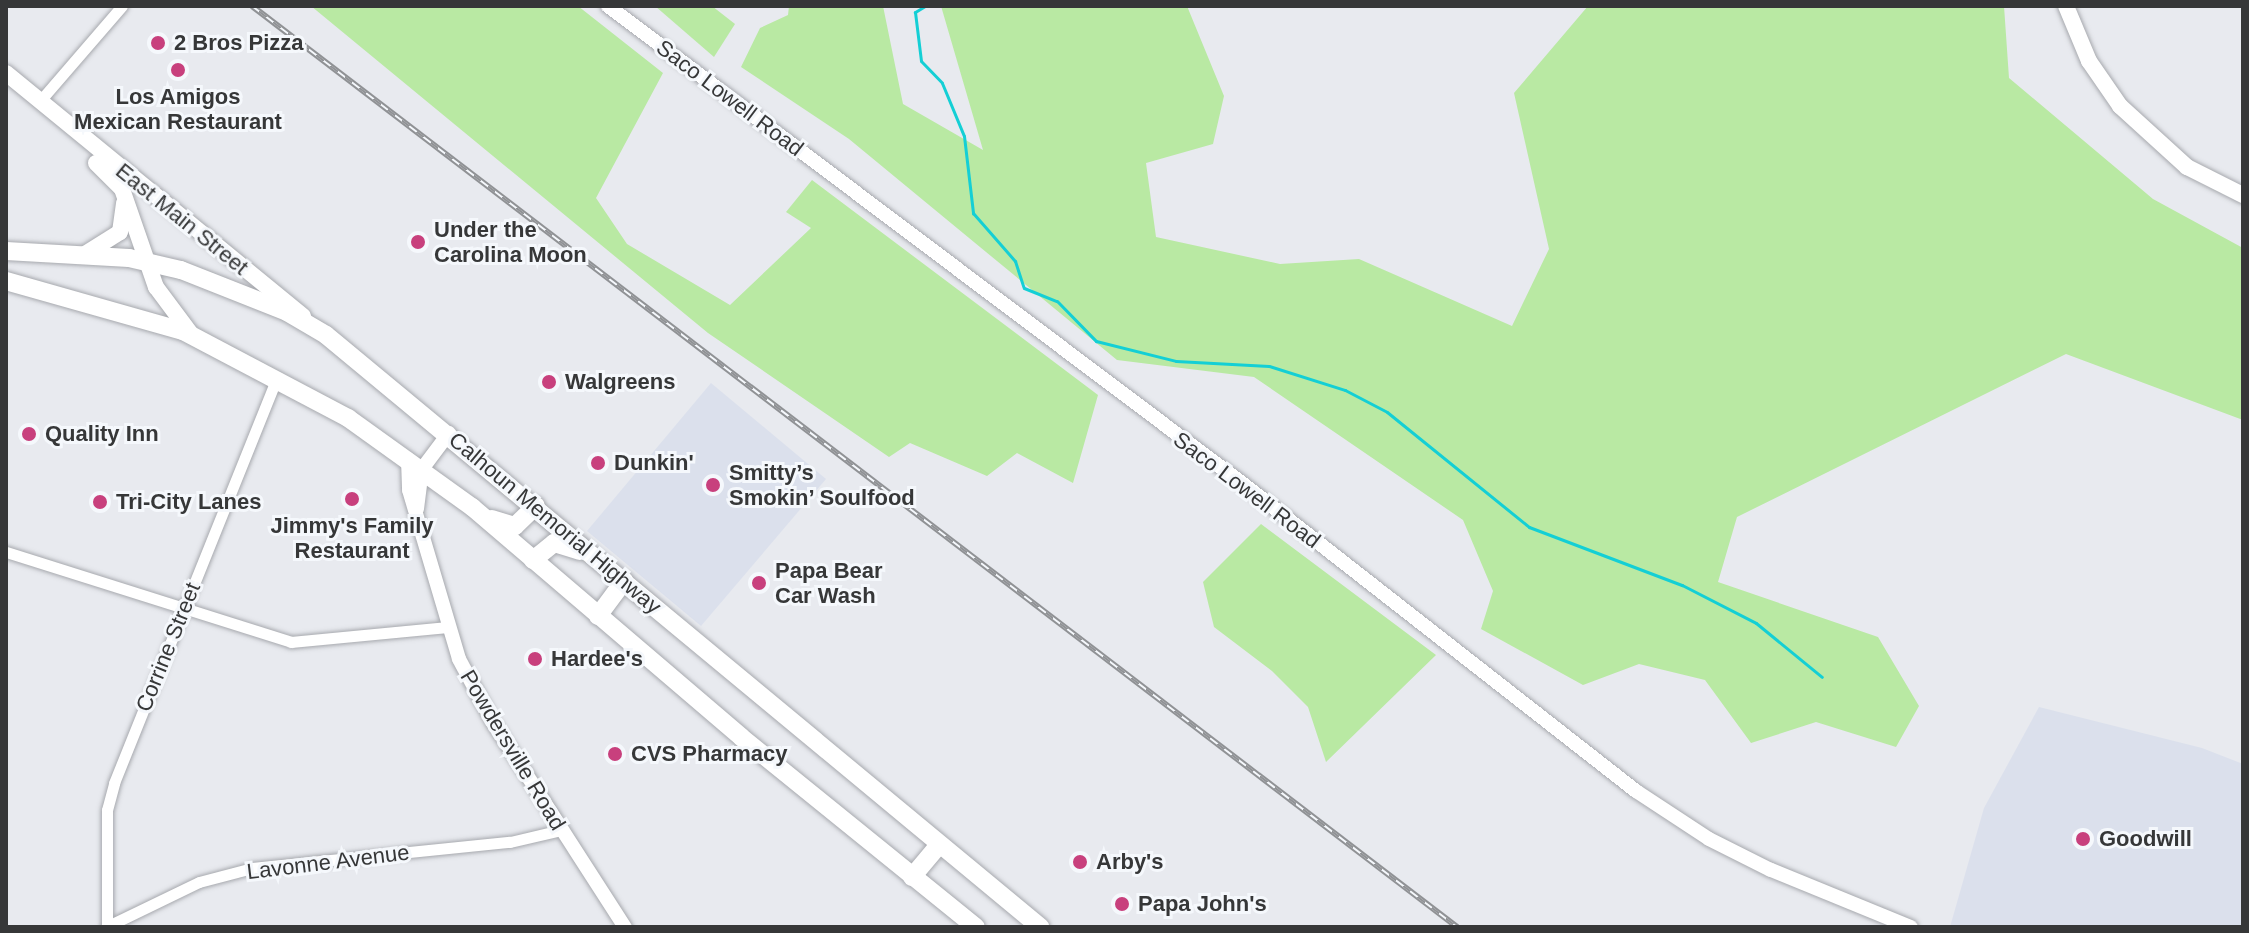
<!DOCTYPE html>
<html>
<head>
<meta charset="utf-8">
<style>
	body { margin:0 }
	#map { position:relative; width:2249px; height:933px; overflow:hidden; background:#e8eaef; font-family:Arial,sans-serif }
	div>[style] { position:absolute }
	.built>* { inset:0; background:#dbe0ec }
	.green>* { inset:0; background:#b9e9a3 }
	.stream>* { height:3px; margin:-1.5px; padding:0 1.5px; transform-origin:1.5px; border-radius:1.5px; background:#14cfd5 }
	.roads { filter:drop-shadow(0 0 2px #a7a9ae) drop-shadow(0 0 2px #a7a9ae) }
	.minor>* { height:11px; margin:-5.5px; padding:0 5.5px; transform-origin:5.5px; border-radius:5.5px; background:#fff }
	.tertiary>* { height:14px; margin:-7px; padding:0 7px; transform-origin:7px; border-radius:7px; background:#fff }
	.secondary>* { height:16px; margin:-8px; padding:0 8px; transform-origin:8px; border-radius:8px; background:#fff }
	.trunk>* { height:18px; margin:-9px; padding:0 9px; transform-origin:9px; border-radius:9px; background:#fff }
	.rail>* { height:6px; margin-top:-3px; transform-origin:0; background:repeating-linear-gradient(90deg,#f5f8fc 0 9px,#909295 0 18px); box-sizing:border-box; border-block:2px solid #909295 }
	.dots>* { width:22px; height:22px; translate:-50% -50%; box-sizing:border-box; border:4px solid #f5f8fc; border-radius:50% }
	span { translate:-50% -50%; white-space:nowrap; text-align:center; line-height:1.15; -webkit-text-stroke:6px #f5f8fc; paint-order:stroke }
	.poi-label { font-size:22px; color:#363738; font-weight:700 }
	.left { translate:0 -50%; text-align:left }
	.street-label { font-size:22px; color:#363738 }
	.frame { position:absolute; inset:0; border:8px solid #363738; pointer-events:none }
</style>
</head>
<body>
<div id="map">
	<div class="built">
		<div style="clip-path:polygon(711px 383px,826px 479px,701px 626px,587px 531px)"></div>
		<div style="clip-path:polygon(2039px 707px,2202px 748px,2243px 764px,2243px 927px,1950px 927px,1984px 808px)"></div>
	</div>
	<div class="green">
		<div style="clip-path:polygon(311px 6px,578px 6px,663px 73px,596px 198px,627px 244px,730px 305px,811px 228px,786px 212px,812px 180px,1098px 395px,1073px 483px,1017px 453px,987px 476px,910px 443px,889px 457px,708px 333px)"></div>
		<div style="clip-path:polygon(655px 6px,712px 6px,735px 24px,714px 57px)"></div>
		<div style="clip-path:polygon(789px 6px,883px 6px,903px 104px,983px 150px,941px 6px,1187px 6px,1224px 96px,1213px 144px,1146px 163px,1156px 237px,1280px 264px,1359px 259px,1512px 326px,1549px 249px,1514px 93px,1588px 6px,2004px 6px,2009px 78px,2153px 199px,2243px 248px,2243px 420px,2066px 354px,1737px 517px,1718px 582px,1878px 637px,1919px 706px,1896px 747px,1816px 722px,1751px 743px,1705px 680px,1639px 664px,1583px 685px,1481px 629px,1493px 591px,1463px 520px,1254px 377px,1117px 360px,849px 139px,741px 67px,760px 28px,788px 15px)"></div>
		<div style="clip-path:polygon(1261px 524px,1436px 655px,1326px 762px,1308px 707px,1272px 671px,1214px 627px,1203px 582px)"></div>
	</div>
	<div class="stream">
		<div style="left:925px;top:6px;width:12px;rotate:149deg"></div>
		<div style="left:915px;top:12px;width:49px;rotate:83deg"></div>
		<div style="left:921px;top:61px;width:30px;rotate:46deg"></div>
		<div style="left:942px;top:83px;width:57px;rotate:67.5deg"></div>
		<div style="left:964px;top:136px;width:78px;rotate:83.3deg"></div>
		<div style="left:973px;top:213px;width:64px;rotate:48.8deg"></div>
		<div style="left:1015px;top:261px;width:28px;rotate:72deg"></div>
		<div style="left:1024px;top:288px;width:35px;rotate:22deg"></div>
		<div style="left:1057px;top:301px;width:56px;rotate:45.7deg"></div>
		<div style="left:1096px;top:341px;width:82px;rotate:14deg"></div>
		<div style="left:1176px;top:361px;width:93px;rotate:3.1deg"></div>
		<div style="left:1269px;top:366px;width:80px;rotate:17.5deg"></div>
		<div style="left:1345px;top:390px;width:47px;rotate:27.6deg"></div>
		<div style="left:1387px;top:412px;width:183px;rotate:39deg"></div>
		<div style="left:1529px;top:527px;width:164px;rotate:20.8deg"></div>
		<div style="left:1682px;top:585px;width:83px;rotate:27.2deg"></div>
		<div style="left:1756px;top:623px;width:85px;rotate:39.3deg"></div>
	</div>
	<div class="roads">
		<div class="minor">
			<div style="left:39px;top:102px;width:127px;rotate:-49.2deg"></div>
			<div style="left:6px;top:552px;width:299px;rotate:17.5deg"></div>
			<div style="left:291px;top:642px;width:157px;rotate:-5.5deg"></div>
			<div style="left:106px;top:927px;width:103px;rotate:-25.8deg"></div>
			<div style="left:199px;top:882px;width:55px;rotate:-14.8deg"></div>
			<div style="left:252px;top:868px;width:259px;rotate:-5.8deg"></div>
			<div style="left:510px;top:842px;width:52px;rotate:-13.2deg"></div>
			<div style="left:107px;top:927px;width:117px;rotate:-90deg"></div>
			<div style="left:107px;top:810px;width:28px;rotate:-75deg"></div>
			<div style="left:114px;top:783px;width:437px;rotate:-68.1deg"></div>
		</div>
		<div class="tertiary">
			<div style="left:608px;top:6px;width:793px;rotate:36.96deg"></div>
			<div style="left:1242px;top:483px;width:500px;rotate:38.02deg"></div>
			<div style="left:1636px;top:791px;width:87px;rotate:33.3deg"></div>
			<div style="left:1709px;top:839px;width:69px;rotate:26.6deg"></div>
			<div style="left:1771px;top:870px;width:151px;rotate:22.2deg"></div>
			<div style="left:408px;top:459px;width:31px;rotate:88deg"></div>
			<div style="left:409px;top:490px;width:176px;rotate:73.5deg"></div>
			<div style="left:459px;top:659px;width:74px;rotate:61.7deg"></div>
			<div style="left:494px;top:724px;width:242px;rotate:57.2deg"></div>
			<div style="left:417px;top:509px;width:40px;rotate:-82.9deg"></div>
			<div style="left:422px;top:469px;width:45px;rotate:-53.1deg"></div>
		</div>
		<div class="secondary">
			<div style="left:2066px;top:6px;width:60px;rotate:67.3deg"></div>
			<div style="left:2089px;top:61px;width:55px;rotate:55.4deg"></div>
			<div style="left:2120px;top:106px;width:91px;rotate:42.3deg"></div>
			<div style="left:2187px;top:167px;width:63px;rotate:26.6deg"></div>
			<div style="left:6px;top:73px;width:384px;rotate:39.3deg"></div>
			<div style="left:96px;top:163px;width:37px;rotate:45deg"></div>
			<div style="left:122px;top:189px;width:104px;rotate:70.9deg"></div>
			<div style="left:156px;top:287px;width:59px;rotate:53.3deg"></div>
			<div style="left:85px;top:254px;width:41px;rotate:-32.2deg"></div>
			<div style="left:120px;top:232px;width:30px;rotate:-82deg"></div>
		</div>
		<div class="trunk">
			<div style="left:6px;top:251px;width:123px;rotate:3.3deg"></div>
			<div style="left:129px;top:258px;width:53px;rotate:13deg"></div>
			<div style="left:181px;top:270px;width:114px;rotate:21.6deg"></div>
			<div style="left:287px;top:312px;width:45px;rotate:30.5deg"></div>
			<div style="left:326px;top:335px;width:928px;rotate:39.66deg"></div>
			<div style="left:6px;top:281px;width:184px;rotate:15.8deg"></div>
			<div style="left:183px;top:331px;width:187px;rotate:27.8deg"></div>
			<div style="left:348px;top:418px;width:153px;rotate:35.7deg"></div>
			<div style="left:472px;top:507px;width:354px;rotate:40.5deg"></div>
			<div style="left:741px;top:737px;width:302px;rotate:39deg"></div>
			<div style="left:492px;top:519px;width:24px;rotate:17deg"></div>
			<div style="left:515px;top:526px;width:29px;rotate:-44deg"></div>
			<div style="left:533px;top:560px;width:27px;rotate:-39deg"></div>
			<div style="left:554px;top:543px;width:27px;rotate:17deg"></div>
			<div style="left:598px;top:616px;width:44px;rotate:-53.4deg"></div>
			<div style="left:912px;top:877px;width:40px;rotate:-50deg"></div>
		</div>
	</div>
	<div class="rail">
		<div style="left:252px;top:6px;width:1517px;rotate:37.39deg"></div>
	</div>
	<div class="dots">
		<div style="left:158px;top:43px;background:#c8407d"></div>
		<div style="left:178px;top:70px;background:#c8407d"></div>
		<div style="left:418px;top:242px;background:#c8407d"></div>
		<div style="left:549px;top:382px;background:#c8407d"></div>
		<div style="left:29px;top:434px;background:#c8407d"></div>
		<div style="left:598px;top:463px;background:#c8407d"></div>
		<div style="left:713px;top:485px;background:#c8407d"></div>
		<div style="left:352px;top:499px;background:#c8407d"></div>
		<div style="left:100px;top:502px;background:#c8407d"></div>
		<div style="left:759px;top:583px;background:#c8407d"></div>
		<div style="left:535px;top:659px;background:#c8407d"></div>
		<div style="left:615px;top:754px;background:#c8407d"></div>
		<div style="left:2083px;top:839px;background:#c8407d"></div>
		<div style="left:1080px;top:862px;background:#c8407d"></div>
		<div style="left:1122px;top:904px;background:#c8407d"></div>
	</div>
	<div class="poi-label">
		<span class="left" style="left:174px;top:43px">2 Bros Pizza</span>
		<span style="left:178px;top:109px">Los Amigos<br>Mexican Restaurant</span>
		<span class="left" style="left:434px;top:242px">Under the<br>Carolina Moon</span>
		<span class="left" style="left:565px;top:382px">Walgreens</span>
		<span class="left" style="left:45px;top:434px">Quality Inn</span>
		<span class="left" style="left:614px;top:463px">Dunkin'</span>
		<span class="left" style="left:729px;top:485px">Smitty’s<br>Smokin’ Soulfood</span>
		<span class="left" style="left:116px;top:502px">Tri-City Lanes</span>
		<span style="left:352px;top:538px">Jimmy's Family<br>Restaurant</span>
		<span class="left" style="left:775px;top:583px">Papa Bear<br>Car Wash</span>
		<span class="left" style="left:551px;top:659px">Hardee's</span>
		<span class="left" style="left:631px;top:754px">CVS Pharmacy</span>
		<span class="left" style="left:2099px;top:839px">Goodwill</span>
		<span class="left" style="left:1096px;top:862px">Arby's</span>
		<span class="left" style="left:1138px;top:904px">Papa John's</span>
	</div>
	<div class="street-label">
		<span style="left:730px;top:98px;rotate:37deg">Saco Lowell Road</span>
		<span style="left:182px;top:219px;rotate:39deg">East Main Street</span>
		<span style="left:1247px;top:490px;rotate:37deg">Saco Lowell Road</span>
		<span style="left:555px;top:523px;rotate:40deg">Calhoun Memorial Highway</span>
		<span style="left:168px;top:647px;rotate:-68deg">Corrine Street</span>
		<span style="left:513px;top:750px;rotate:59deg">Powdersville Road</span>
		<span style="left:328px;top:862px;rotate:-7deg">Lavonne Avenue</span>
	</div>
	<div class="frame"></div>
</div>
</body>
</html>
